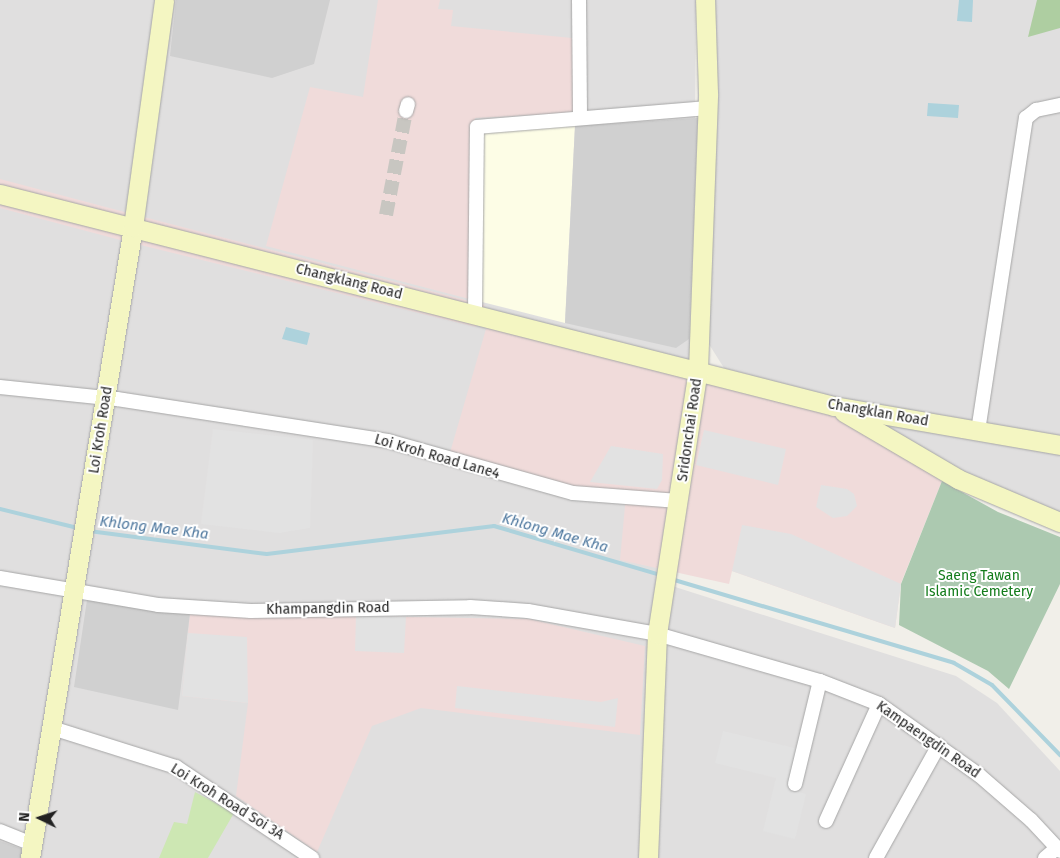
<!DOCTYPE html>
<html>
<head>
<meta charset="utf-8">
<style>
	body { margin:0 }
	#map { position:relative; width:1060px; height:858px; overflow:hidden; background:#f1efe9; font-family:"Fira Sans",sans-serif }
	div>[style] { position:absolute }
	.residential>* { inset:0; background:#e0dfdf }
	.commercial>* { inset:0; background:#f0dbda }
	.education>* { inset:0; background:#fdfde6 }
	.religious>* { inset:0; background:#d0d0d0 }
	.grass>* { inset:0; background:#cde7b3 }
	.forest>* { inset:0; background:#aecea1 }
	.cemetery>* { inset:0; background:#acc9b0 }
	.parking>* { inset:0; background:#e2e2e2 }
	.water>* { inset:0; background:#add2dc }
	.stream>* { height:4px; margin:-2px; padding:0 2px; transform-origin:2px; border-radius:2px; background:#add2dc }
	.street-tunnel>* { height:14px; margin-top:-7px; transform-origin:0; background:repeating-linear-gradient(90deg,#c8c6c1 0 14px,transparent 0 21px) }
	.roads { filter:drop-shadow(0 0 1px #a6a6a6) drop-shadow(0 0 1px #a6a6a6) }
	.street>* { height:14px; margin:-7px; padding:0 7px; transform-origin:7px; border-radius:7px; background:#fff }
	.secondary>* { height:19px; margin:-9.5px; padding:0 9.5px; transform-origin:9.5px; border-radius:9.5px; background:#f4f6c2 }
	span { translate:-50% -50%; white-space:nowrap; text-align:center; line-height:1.15; -webkit-text-stroke:4px #fff; paint-order:stroke }
	.street-label { font-size:14px; color:#222 }
	.park-label { font-size:14px; color:#137c1b }
	.water-label { font-size:15px; color:#4c769d; font-style:italic }
	.north { position:absolute; left:15px; top:793px; width:50px; height:50px; -webkit-text-stroke:4px #fff; paint-order:stroke; rotate:274deg; font-size:14px; font-weight:700; line-height:20px; text-align:center; color:#222 }
	.north::after { content:''; display:block; margin:auto; width:18px; height:22px; background:#222; clip-path:polygon(50% 0,100% 100%,50% 72%,0 100%) }
</style>
</head>
<body>
<div id="map">
	<div class="residential">
		<div style="clip-path:polygon(0 0,696px 0,693px 362px,652px 627px,646px 858px,0 858px)"></div>
		<div style="clip-path:polygon(711px 0,1060px 0,1060px 515px,966px 474px,841px 401px,724px 368px,707px 341px)"></div>
		<div style="clip-path:polygon(672px 586px,956px 676px,997px 703px,1060px 771px,1060px 858px,652px 858px,663px 633px)"></div>
	</div>
	<div class="commercial">
		<div style="clip-path:polygon(378px 0,440px 0,438px 9px,453px 10px,451px 26px,572px 38px,575px 113px,475px 118px,473px 300px,266px 246px,310px 87px,363px 97px)"></div>
		<div style="clip-path:polygon(0 179px,132px 214px,485px 305px,476px 327px,124px 241px,0 208px)"></div>
		<div style="clip-path:polygon(488px 322px,836px 417px,942px 481px,901px 583px,895px 628px,732px 571px,729px 584px,620px 560px,626px 495px,572px 489px,449px 456px)"></div>
		<div style="clip-path:polygon(190px 613px,529px 619px,645px 646px,640px 735px,421px 708px,372px 726px,317px 852px,236px 796px,248px 703px,182px 696px)"></div>
	</div>
	<div class="education">
		<div style="clip-path:polygon(575px 126px,565px 323px,478px 301px,480px 143px,484px 130px)"></div>
	</div>
	<div class="religious">
		<div style="clip-path:polygon(176px 0,330px 0,314px 64px,272px 78px,170px 56px)"></div>
		<div style="clip-path:polygon(698px 118px,689px 339px,676px 348px,565px 323px,575px 126px)"></div>
		<div style="clip-path:polygon(87px 600px,190px 613px,178px 710px,74px 687px)"></div>
		<div style="clip-path:polygon(0 841px,22px 849px,21px 858px,0 858px)"></div>
	</div>
	<div class="grass">
		<div style="clip-path:polygon(195px 792px,234px 813px,208px 858px,159px 858px,174px 822px,187px 824px)"></div>
	</div>
	<div class="forest">
		<div style="clip-path:polygon(1037px 0,1060px 0,1060px 28px,1028px 37px)"></div>
	</div>
	<div class="cemetery">
		<div style="clip-path:polygon(942px 481px,998px 512px,1060px 537px,1060px 584px,1009px 689px,988px 671px,899px 625px,901px 584px)"></div>
	</div>
	<div class="parking">
		<div style="clip-path:polygon(213px 429px,313px 440px,310px 528px,279px 533px,201px 524px)"></div>
		<div style="clip-path:polygon(704px 430px,786px 449px,778px 485px,696px 465px)"></div>
		<div style="clip-path:polygon(611px 446px,663px 454px,662px 480px,657px 489px,590px 482px)"></div>
		<div style="clip-path:polygon(821px 485px,847px 489px,854px 494px,857px 506px,847px 516px,833px 518px,816px 507px)"></div>
		<div style="clip-path:polygon(742px 525px,791px 534px,901px 584px,895px 628px,732px 571px)"></div>
		<div style="clip-path:polygon(356px 615px,406px 617px,404px 653px,355px 651px)"></div>
		<div style="clip-path:polygon(188px 633px,247px 637px,248px 703px,182px 696px)"></div>
		<div style="clip-path:polygon(457px 686px,601px 702px,618px 698px,615px 727px,455px 708px)"></div>
		<div style="clip-path:polygon(723px 731px,799px 749px,789px 790px,806px 794px,795px 839px,763px 831px,776px 778px,715px 763px)"></div>
	</div>
	<div class="water">
		<div style="clip-path:polygon(959px 0,973px 0,972px 22px,957px 21px)"></div>
		<div style="clip-path:polygon(928px 103px,959px 105px,958px 118px,927px 116px)"></div>
		<div style="clip-path:polygon(286px 327px,310px 333px,307px 345px,282px 339px)"></div>
	</div>
	<div class="stream">
		<div style="left:0;top:509px;width:80px;rotate:13.7deg"></div>
		<div style="left:89px;top:531px;width:179px;rotate:7.4deg"></div>
		<div style="left:267px;top:554px;width:229px;rotate:-7deg"></div>
		<div style="left:494px;top:526px;width:173px;rotate:16.4deg"></div>
		<div style="left:671px;top:579px;width:295px;rotate:16.5deg"></div>
		<div style="left:954px;top:663px;width:44px;rotate:30.1deg"></div>
		<div style="left:992px;top:685px;width:98px;rotate:45.8deg"></div>
	</div>
	<div class="street-tunnel">
		<div style="left:386px;top:215px;width:106px;rotate:-79.1deg"></div>
	</div>
	<div class="roads">
		<div class="street">
			<div style="left:579px;top:0;width:118px;rotate:89.5deg"></div>
			<div style="left:406px;top:111px;width:7px;rotate:-74deg"></div>
			<div style="left:475px;top:314px;width:187px;rotate:-89.4deg"></div>
			<div style="left:477px;top:127px;width:231px;rotate:-4.7deg"></div>
			<div style="left:0;top:387px;width:118px;rotate:5.9deg"></div>
			<div style="left:117px;top:399px;width:274px;rotate:8.8deg"></div>
			<div style="left:388px;top:441px;width:192px;rotate:15.7deg"></div>
			<div style="left:573px;top:493px;width:106px;rotate:4.3deg"></div>
			<div style="left:978px;top:431px;width:317px;rotate:-81.3deg"></div>
			<div style="left:1026px;top:118px;width:13px;rotate:-39deg"></div>
			<div style="left:1036px;top:110px;width:25px;rotate:-12deg"></div>
			<div style="left:0;top:578px;width:160px;rotate:9.7deg"></div>
			<div style="left:158px;top:605px;width:93px;rotate:3.7deg"></div>
			<div style="left:251px;top:611px;width:219px;rotate:-1deg"></div>
			<div style="left:470px;top:607px;width:58px;rotate:3.9deg"></div>
			<div style="left:528px;top:611px;width:131px;rotate:10.1deg"></div>
			<div style="left:657px;top:634px;width:170px;rotate:16.1deg"></div>
			<div style="left:820px;top:681px;width:63px;rotate:21.3deg"></div>
			<div style="left:879px;top:704px;width:123px;rotate:35.4deg"></div>
			<div style="left:979px;top:775px;width:69px;rotate:40.9deg"></div>
			<div style="left:1031px;top:820px;width:42px;rotate:46.9deg"></div>
			<div style="left:52px;top:728px;width:130px;rotate:17.5deg"></div>
			<div style="left:176px;top:767px;width:164px;rotate:33.8deg"></div>
			<div style="left:795px;top:784px;width:106px;rotate:-76.4deg"></div>
			<div style="left:826px;top:821px;width:128px;rotate:-65.6deg"></div>
			<div style="left:0;top:831px;width:35px;rotate:22deg"></div>
			<div style="left:876px;top:858px;width:129px;rotate:-60.9deg"></div>
			<div style="left:1045px;top:858px;width:16px;rotate:-40deg"></div>
		</div>
		<div class="secondary">
			<div style="left:0;top:194px;width:861px;rotate:14.26deg"></div>
			<div style="left:834px;top:406px;width:229px;rotate:9.8deg"></div>
			<div style="left:844px;top:412px;width:132px;rotate:30.4deg"></div>
			<div style="left:958px;top:479px;width:111px;rotate:22.9deg"></div>
			<div style="left:30px;top:858px;width:639px;rotate:-80.73deg"></div>
			<div style="left:133px;top:227px;width:229px;rotate:-82.2deg"></div>
			<div style="left:648px;top:858px;width:224px;rotate:-87.7deg"></div>
			<div style="left:657px;top:634px;width:267px;rotate:-81.2deg"></div>
			<div style="left:698px;top:370px;width:277px;rotate:-87.9deg"></div>
			<div style="left:708px;top:93px;width:93px;rotate:-91.8deg"></div>
		</div>
	</div>
	<div class="street-label">
		<span style="left:349px;top:282px;rotate:14deg">Changklang Road</span>
		<span style="left:878px;top:413px;rotate:10deg">Changklan Road</span>
		<span style="left:101px;top:430px;rotate:-81deg">Loi Kroh Road</span>
		<span style="left:690px;top:430px;rotate:-82deg">Sridonchai Road</span>
		<span style="left:437px;top:457px;rotate:16deg">Loi Kroh Road Lane4</span>
		<span style="left:328px;top:609px;rotate:-1deg">Khampangdin Road</span>
		<span style="left:928px;top:740px;rotate:35deg">Kampaengdin Road</span>
		<span style="left:227px;top:802px;rotate:32deg">Loi Kroh Road Soi 3A</span>
	</div>
	<div class="park-label">
		<span style="left:979px;top:584px">Saeng Tawan<br>Islamic Cemetery</span>
	</div>
	<div class="water-label">
		<span style="left:154px;top:528px;rotate:7deg">Khlong Mae Kha</span>
		<span style="left:555px;top:533px;rotate:16deg">Khlong Mae Kha</span>
	</div>
	<div class="north">N</div>
</div>
</body>
</html>
